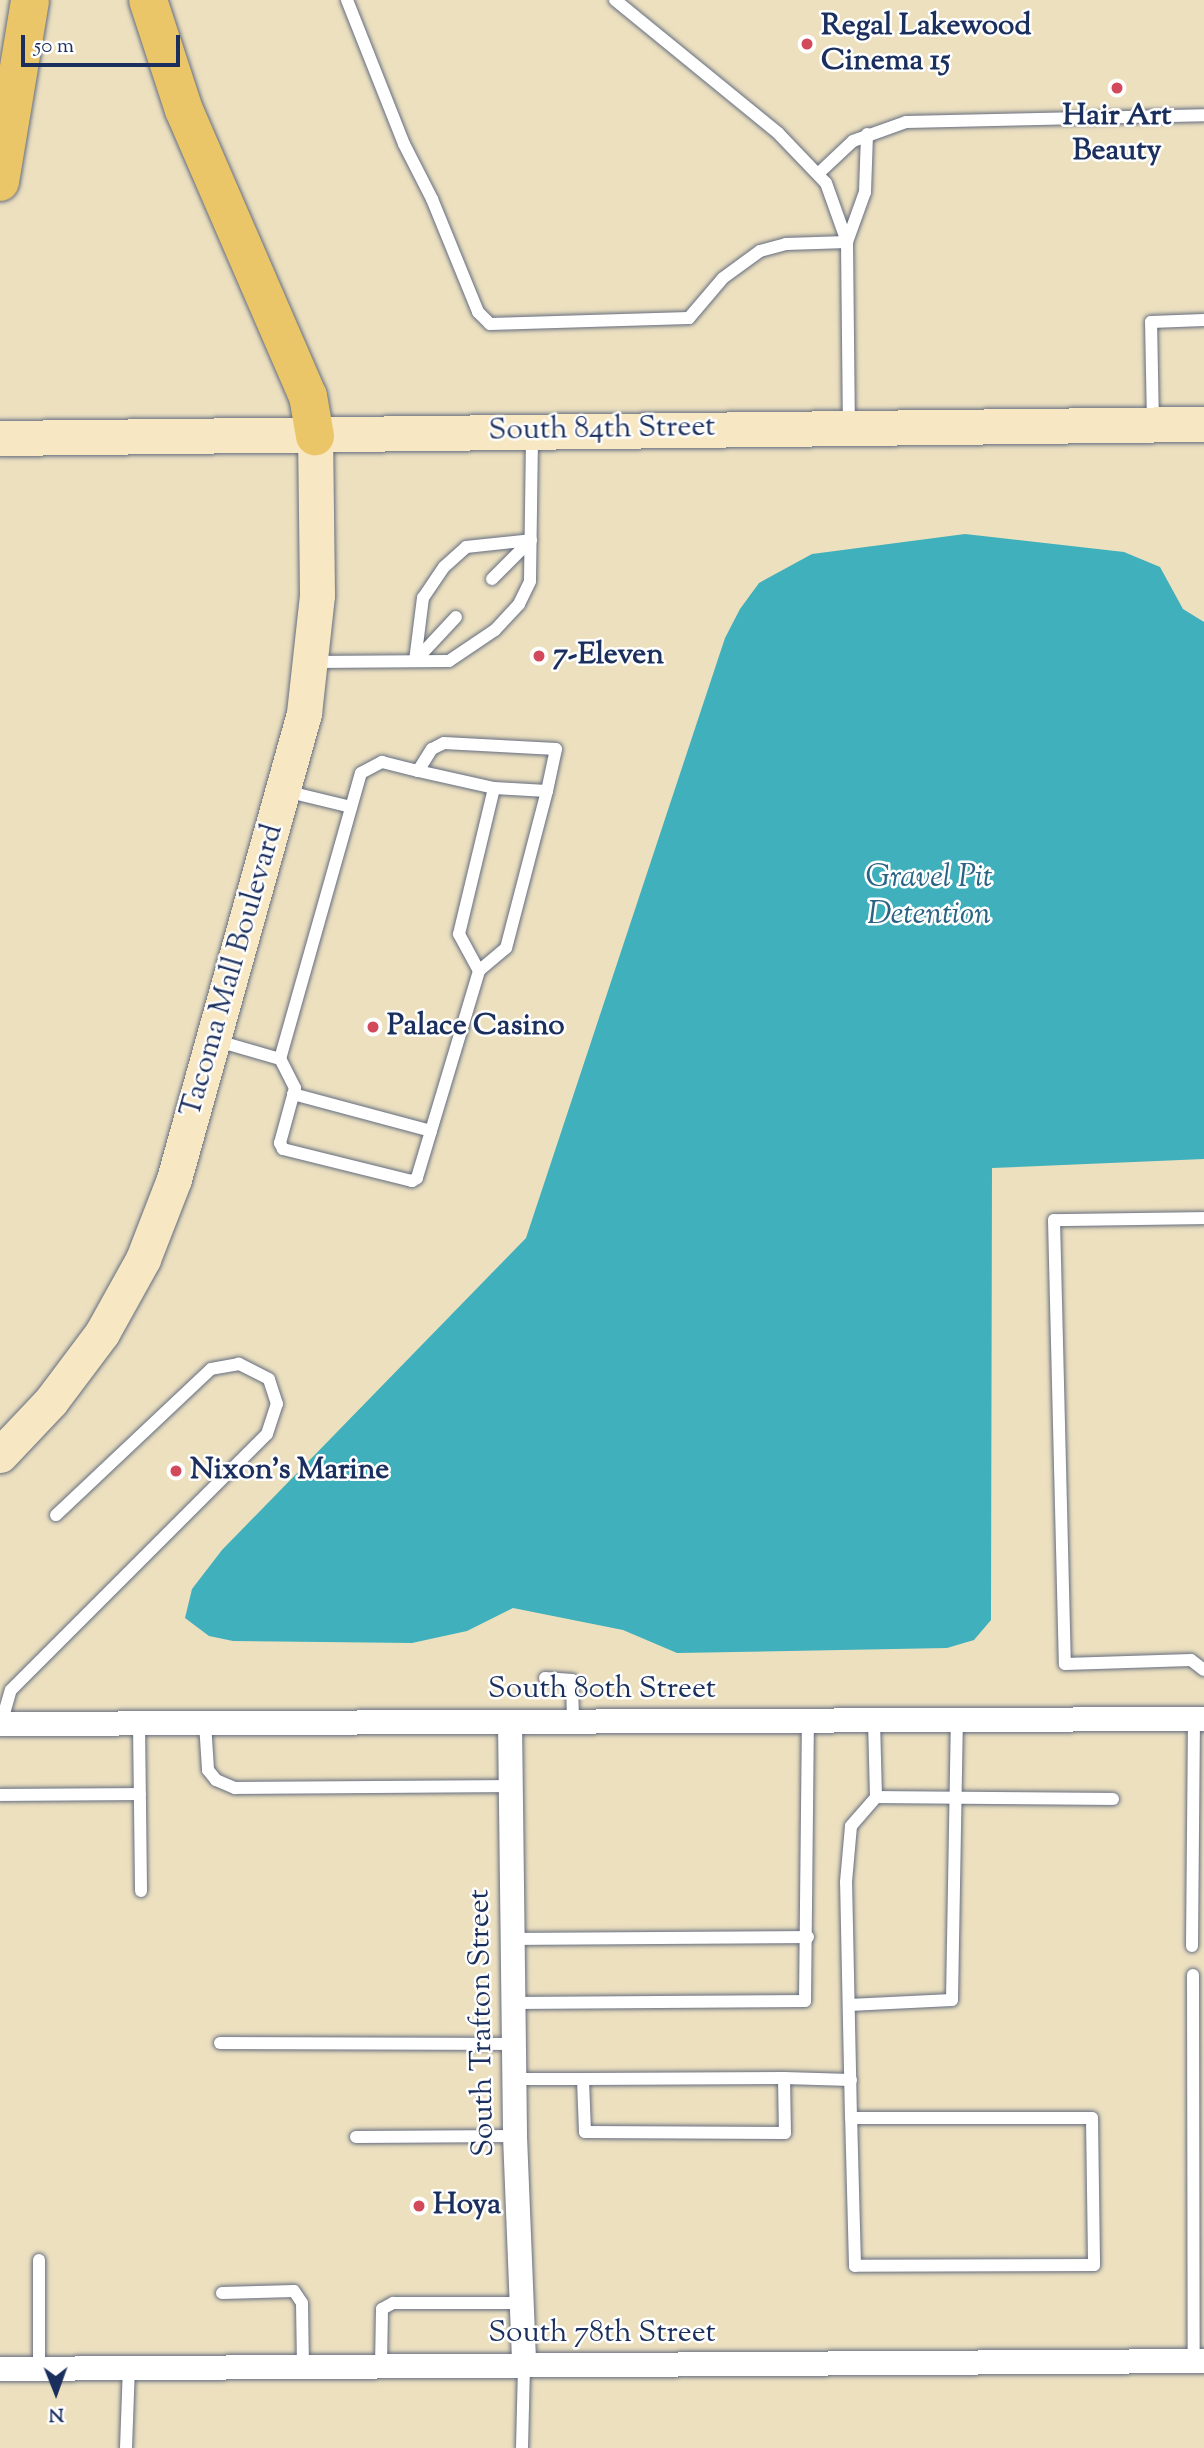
<!DOCTYPE html>
<html>
<head>
<meta charset="utf-8">
<style>
	body { margin:0 }
	#map { position:relative; width:1204px; height:2448px; overflow:hidden; background:#ece0bf; font-family:"Sorts Mill Goudy",serif }
	div>[style] { position:absolute }
	.water>* { inset:0; background:#40b0bc }
	.roads { filter:drop-shadow(0 0 2px #646d80) drop-shadow(0 0 2px #646d80) }
	.lane>* { height:12px; margin:-6px; padding:0 6px; transform-origin:6px; border-radius:6px; background:#fff }
	.street>* { height:24px; margin:-12px; padding:0 12px; transform-origin:12px; border-radius:12px; background:#fff }
	.secondary>* { height:35px; margin:-17.5px; padding:0 17.5px; transform-origin:17.5px; border-radius:17.5px; background:#f7e8c3 }
	.highway>* { height:38px; margin:-19px; padding:0 19px; transform-origin:19px; border-radius:19px; background:#ebc669 }
	.dots>* { width:19px; height:19px; translate:-50% -50%; box-sizing:border-box; border:4px solid #fff; border-radius:50% }
	span { translate:-50% -50%; white-space:nowrap; text-align:center; line-height:1.15; -webkit-text-stroke:5px #fff; paint-order:stroke }
	.poi-label { font-size:30px; color:#1b2f5e; font-weight:700 }
	.left { translate:0 -50%; text-align:left }
	.street-label { font-size:30px; color:#1b2f5e }
	.water-label { font-size:32px; color:#2a6384; font-style:italic }
	.north { position:absolute; left:21px; top:2357px; width:70px; height:70px; -webkit-text-stroke:5px #fff; paint-order:stroke; rotate:179deg; font-size:19px; font-weight:700; line-height:28px; text-align:center; color:#1b2f5e }
	.north::after { content:''; display:block; margin:auto; width:24px; height:32px; background:#1b2f5e; clip-path:polygon(50% 0,100% 100%,50% 72%,0 100%) }
	.scale { position:absolute; left:21px; top:35px; width:159px; height:32px; box-sizing:border-box; border:4px solid #1b2f5e; border-top:0; padding-left:9px; font-size:21px; line-height:24px; white-space:nowrap; color:#1b2f5e; -webkit-text-stroke:5px #fff; paint-order:stroke }
</style>
</head>
<body>
<div id="map">
	<div class="water">
		<div style="clip-path:polygon(965px 534px,1124px 552px,1160px 567px,1183px 609px,1204px 622px,1204px 1159px,992px 1168px,991px 1620px,974px 1640px,947px 1648px,677px 1653px,623px 1630px,513px 1608px,467px 1631px,412px 1643px,233px 1641px,209px 1636px,185px 1618px,192px 1589px,222px 1550px,526px 1238px,725px 638px,740px 609px,759px 583px,812px 554px)"></div>
	</div>
	<div class="roads">
		<div class="lane">
			<div style="left:347px;top:0;width:155px;rotate:68.4deg"></div>
			<div style="left:404px;top:144px;width:62px;rotate:63deg"></div>
			<div style="left:432px;top:199px;width:122px;rotate:67.8deg"></div>
			<div style="left:478px;top:312px;width:17px;rotate:45deg"></div>
			<div style="left:490px;top:324px;width:199px;rotate:-1.7deg"></div>
			<div style="left:689px;top:318px;width:52px;rotate:-49.6deg"></div>
			<div style="left:723px;top:278px;width:46px;rotate:-36.1deg"></div>
			<div style="left:760px;top:251px;width:27px;rotate:-15deg"></div>
			<div style="left:786px;top:244px;width:61px;rotate:-1.9deg"></div>
			<div style="left:847px;top:242px;width:53px;rotate:-70.2deg"></div>
			<div style="left:865px;top:192px;width:58px;rotate:-88deg"></div>
			<div style="left:615px;top:0;width:210px;rotate:39.2deg"></div>
			<div style="left:778px;top:133px;width:69px;rotate:46.2deg"></div>
			<div style="left:826px;top:183px;width:63px;rotate:70.4deg"></div>
			<div style="left:847px;top:242px;width:183px;rotate:89.4deg"></div>
			<div style="left:820px;top:172px;width:45px;rotate:-43.2deg"></div>
			<div style="left:853px;top:141px;width:56px;rotate:-19.7deg"></div>
			<div style="left:906px;top:122px;width:298px;rotate:-1.3deg"></div>
			<div style="left:1153px;top:424px;width:102px;rotate:-91.1deg"></div>
			<div style="left:1151px;top:322px;width:53px;rotate:-2.2deg"></div>
			<div style="left:492px;top:579px;width:55px;rotate:-45deg"></div>
			<div style="left:415px;top:661px;width:64px;rotate:-82.8deg"></div>
			<div style="left:423px;top:598px;width:37px;rotate:-56deg"></div>
			<div style="left:444px;top:567px;width:30px;rotate:-42deg"></div>
			<div style="left:466px;top:547px;width:65px;rotate:-6.1deg"></div>
			<div style="left:415px;top:661px;width:60px;rotate:-47deg"></div>
			<div style="left:313px;top:662px;width:136px;rotate:-0.4deg"></div>
			<div style="left:449px;top:661px;width:55px;rotate:-34deg"></div>
			<div style="left:495px;top:630px;width:35px;rotate:-47deg"></div>
			<div style="left:519px;top:604px;width:25px;rotate:-64deg"></div>
			<div style="left:530px;top:581px;width:146px;rotate:-89.2deg"></div>
			<div style="left:418px;top:771px;width:26px;rotate:-58deg"></div>
			<div style="left:432px;top:749px;width:13px;rotate:-27deg"></div>
			<div style="left:444px;top:743px;width:112px;rotate:3.1deg"></div>
			<div style="left:556px;top:749px;width:43px;rotate:102.1deg"></div>
			<div style="left:547px;top:791px;width:162px;rotate:104.6deg"></div>
			<div style="left:506px;top:948px;width:35px;rotate:140deg"></div>
			<div style="left:479px;top:971px;width:216px;rotate:106.7deg"></div>
			<div style="left:417px;top:1178px;width:6px;rotate:149deg"></div>
			<div style="left:412px;top:1181px;width:133px;rotate:-166.1deg"></div>
			<div style="left:283px;top:1149px;width:7px;rotate:-117deg"></div>
			<div style="left:280px;top:1143px;width:57px;rotate:-74.7deg"></div>
			<div style="left:295px;top:1088px;width:33px;rotate:-117deg"></div>
			<div style="left:280px;top:1059px;width:297px;rotate:-74.2deg"></div>
			<div style="left:361px;top:773px;width:24px;rotate:-28deg"></div>
			<div style="left:382px;top:762px;width:37px;rotate:14deg"></div>
			<div style="left:418px;top:771px;width:78px;rotate:12.6deg"></div>
			<div style="left:494px;top:788px;width:53px;rotate:3.2deg"></div>
			<div style="left:285px;top:791px;width:68px;rotate:13.6deg"></div>
			<div style="left:479px;top:971px;width:42px;rotate:-118.4deg"></div>
			<div style="left:459px;top:934px;width:150px;rotate:-76.5deg"></div>
			<div style="left:214px;top:1040px;width:69px;rotate:16.1deg"></div>
			<div style="left:293px;top:1094px;width:143px;rotate:15deg"></div>
			<div style="left:1204px;top:1218px;width:150px;rotate:179.2deg"></div>
			<div style="left:1054px;top:1220px;width:444px;rotate:88.6deg"></div>
			<div style="left:1065px;top:1664px;width:126px;rotate:-1.8deg"></div>
			<div style="left:1191px;top:1660px;width:16px;rotate:38deg"></div>
			<div style="left:545px;top:1678px;width:27px;rotate:4deg"></div>
			<div style="left:572px;top:1680px;width:42px;rotate:88.6deg"></div>
			<div style="left:205px;top:1723px;width:47px;rotate:86.3deg"></div>
			<div style="left:208px;top:1770px;width:13px;rotate:51deg"></div>
			<div style="left:216px;top:1780px;width:21px;rotate:23deg"></div>
			<div style="left:235px;top:1788px;width:276px;rotate:-0.4deg"></div>
			<div style="left:1px;top:1724px;width:35px;rotate:-74deg"></div>
			<div style="left:11px;top:1690px;width:362px;rotate:-45deg"></div>
			<div style="left:267px;top:1434px;width:32px;rotate:-72deg"></div>
			<div style="left:277px;top:1404px;width:26px;rotate:-108deg"></div>
			<div style="left:269px;top:1379px;width:34px;rotate:-153deg"></div>
			<div style="left:239px;top:1364px;width:28px;rotate:170deg"></div>
			<div style="left:211px;top:1369px;width:213px;rotate:136.7deg"></div>
			<div style="left:139px;top:1724px;width:167px;rotate:89.3deg"></div>
			<div style="left:0;top:1795px;width:140px;rotate:-0.4deg"></div>
			<div style="left:876px;top:1797px;width:237px;rotate:0.5deg"></div>
			<div style="left:512px;top:1939px;width:296px;rotate:-0.4deg"></div>
			<div style="left:1192px;top:1946px;width:227px;rotate:-89.5deg"></div>
			<div style="left:1193px;top:1975px;width:386px;rotate:89.9deg"></div>
			<div style="left:513px;top:2003px;width:292px;rotate:-0.4deg"></div>
			<div style="left:805px;top:2001px;width:282px;rotate:-89.4deg"></div>
			<div style="left:849px;top:2005px;width:103px;rotate:-2.8deg"></div>
			<div style="left:952px;top:2000px;width:281px;rotate:-89deg"></div>
			<div style="left:220px;top:2043px;width:294px;rotate:0.2deg"></div>
			<div style="left:784px;top:2078px;width:67px;rotate:1.7deg"></div>
			<div style="left:514px;top:2079px;width:69px"></div>
			<div style="left:583px;top:2079px;width:201px;rotate:-0.3deg"></div>
			<div style="left:784px;top:2078px;width:55px;rotate:89deg"></div>
			<div style="left:785px;top:2133px;width:200px;rotate:-179.7deg"></div>
			<div style="left:585px;top:2132px;width:53px;rotate:-92.2deg"></div>
			<div style="left:851px;top:2118px;width:241px"></div>
			<div style="left:1092px;top:2118px;width:147px;rotate:89.2deg"></div>
			<div style="left:1094px;top:2265px;width:239px;rotate:179.8deg"></div>
			<div style="left:855px;top:2266px;width:148px;rotate:-91.5deg"></div>
			<div style="left:851px;top:2118px;width:236px;rotate:-91.2deg"></div>
			<div style="left:846px;top:1882px;width:56px;rotate:-84.9deg"></div>
			<div style="left:851px;top:1826px;width:38px;rotate:-49deg"></div>
			<div style="left:876px;top:1797px;width:78px;rotate:-91.5deg"></div>
			<div style="left:356px;top:2137px;width:159px;rotate:-0.4deg"></div>
			<div style="left:222px;top:2293px;width:72px;rotate:-1.6deg"></div>
			<div style="left:294px;top:2291px;width:14px;rotate:56deg"></div>
			<div style="left:302px;top:2303px;width:64px;rotate:89.1deg"></div>
			<div style="left:381px;top:2366px;width:57px;rotate:-89deg"></div>
			<div style="left:382px;top:2309px;width:13px;rotate:-29deg"></div>
			<div style="left:393px;top:2303px;width:130px"></div>
			<div style="left:39px;top:2369px;width:109px;rotate:-90deg"></div>
			<div style="left:126px;top:2448px;width:80px;rotate:-87.9deg"></div>
			<div style="left:522px;top:2448px;width:83px;rotate:-88.6deg"></div>
		</div>
		<div class="street">
			<div style="left:510px;top:1722px;width:414px;rotate:89.3deg"></div>
			<div style="left:515px;top:2136px;width:229px;rotate:87.7deg"></div>
			<div style="left:0;top:1724px;width:1204px;rotate:-0.24deg"></div>
			<div style="left:0;top:2369px;width:1204px;rotate:-0.38deg"></div>
		</div>
		<div class="secondary">
			<div style="left:0;top:438px;width:1204px;rotate:-0.67deg"></div>
			<div style="left:0;top:1455px;width:74px;rotate:-46.6deg"></div>
			<div style="left:51px;top:1401px;width:85px;rotate:-53.1deg"></div>
			<div style="left:102px;top:1333px;width:85px;rotate:-61deg"></div>
			<div style="left:143px;top:1259px;width:86px;rotate:-68.8deg"></div>
			<div style="left:174px;top:1179px;width:484px;rotate:-74.4deg"></div>
			<div style="left:304px;top:713px;width:119px;rotate:-83.7deg"></div>
			<div style="left:317px;top:595px;width:159px;rotate:-90.7deg"></div>
		</div>
		<div class="highway">
			<div style="left:148px;top:0;width:116px;rotate:71.9deg"></div>
			<div style="left:184px;top:110px;width:312px;rotate:66.6deg"></div>
			<div style="left:308px;top:396px;width:41px;rotate:80.1deg"></div>
			<div style="left:0;top:182px;width:184px;rotate:-80.6deg"></div>
		</div>
	</div>
	<div class="dots">
		<div style="left:807px;top:44px;background:#d1495b"></div>
		<div style="left:1117px;top:88px;background:#d1495b"></div>
		<div style="left:539px;top:656px;background:#d1495b"></div>
		<div style="left:373px;top:1027px;background:#d1495b"></div>
		<div style="left:176px;top:1471px;background:#d1495b"></div>
		<div style="left:419px;top:2206px;background:#d1495b"></div>
	</div>
	<div class="poi-label">
		<span class="left" style="left:821px;top:44px">Regal Lakewood<br>Cinema 15</span>
		<span style="left:1117px;top:134px">Hair Art<br>Beauty</span>
		<span class="left" style="left:553px;top:656px">7-Eleven</span>
		<span class="left" style="left:387px;top:1027px">Palace Casino</span>
		<span class="left" style="left:190px;top:1471px">Nixon's Marine</span>
		<span class="left" style="left:433px;top:2206px">Hoya</span>
	</div>
	<div class="street-label">
		<span style="left:602px;top:430px;rotate:-1deg">South 84th Street</span>
		<span style="left:233px;top:971px;rotate:-74deg">Tacoma Mall Boulevard</span>
		<span style="left:602px;top:1690px">South 80th Street</span>
		<span style="left:483px;top:2023px;rotate:-91deg">South Trafton Street</span>
		<span style="left:602px;top:2334px">South 78th Street</span>
	</div>
	<div class="water-label">
		<span style="left:929px;top:897px">Gravel Pit<br>Detention</span>
	</div>
	<div class="north">N</div>
	<div class="scale">50 m</div>
</div>
</body>
</html>
